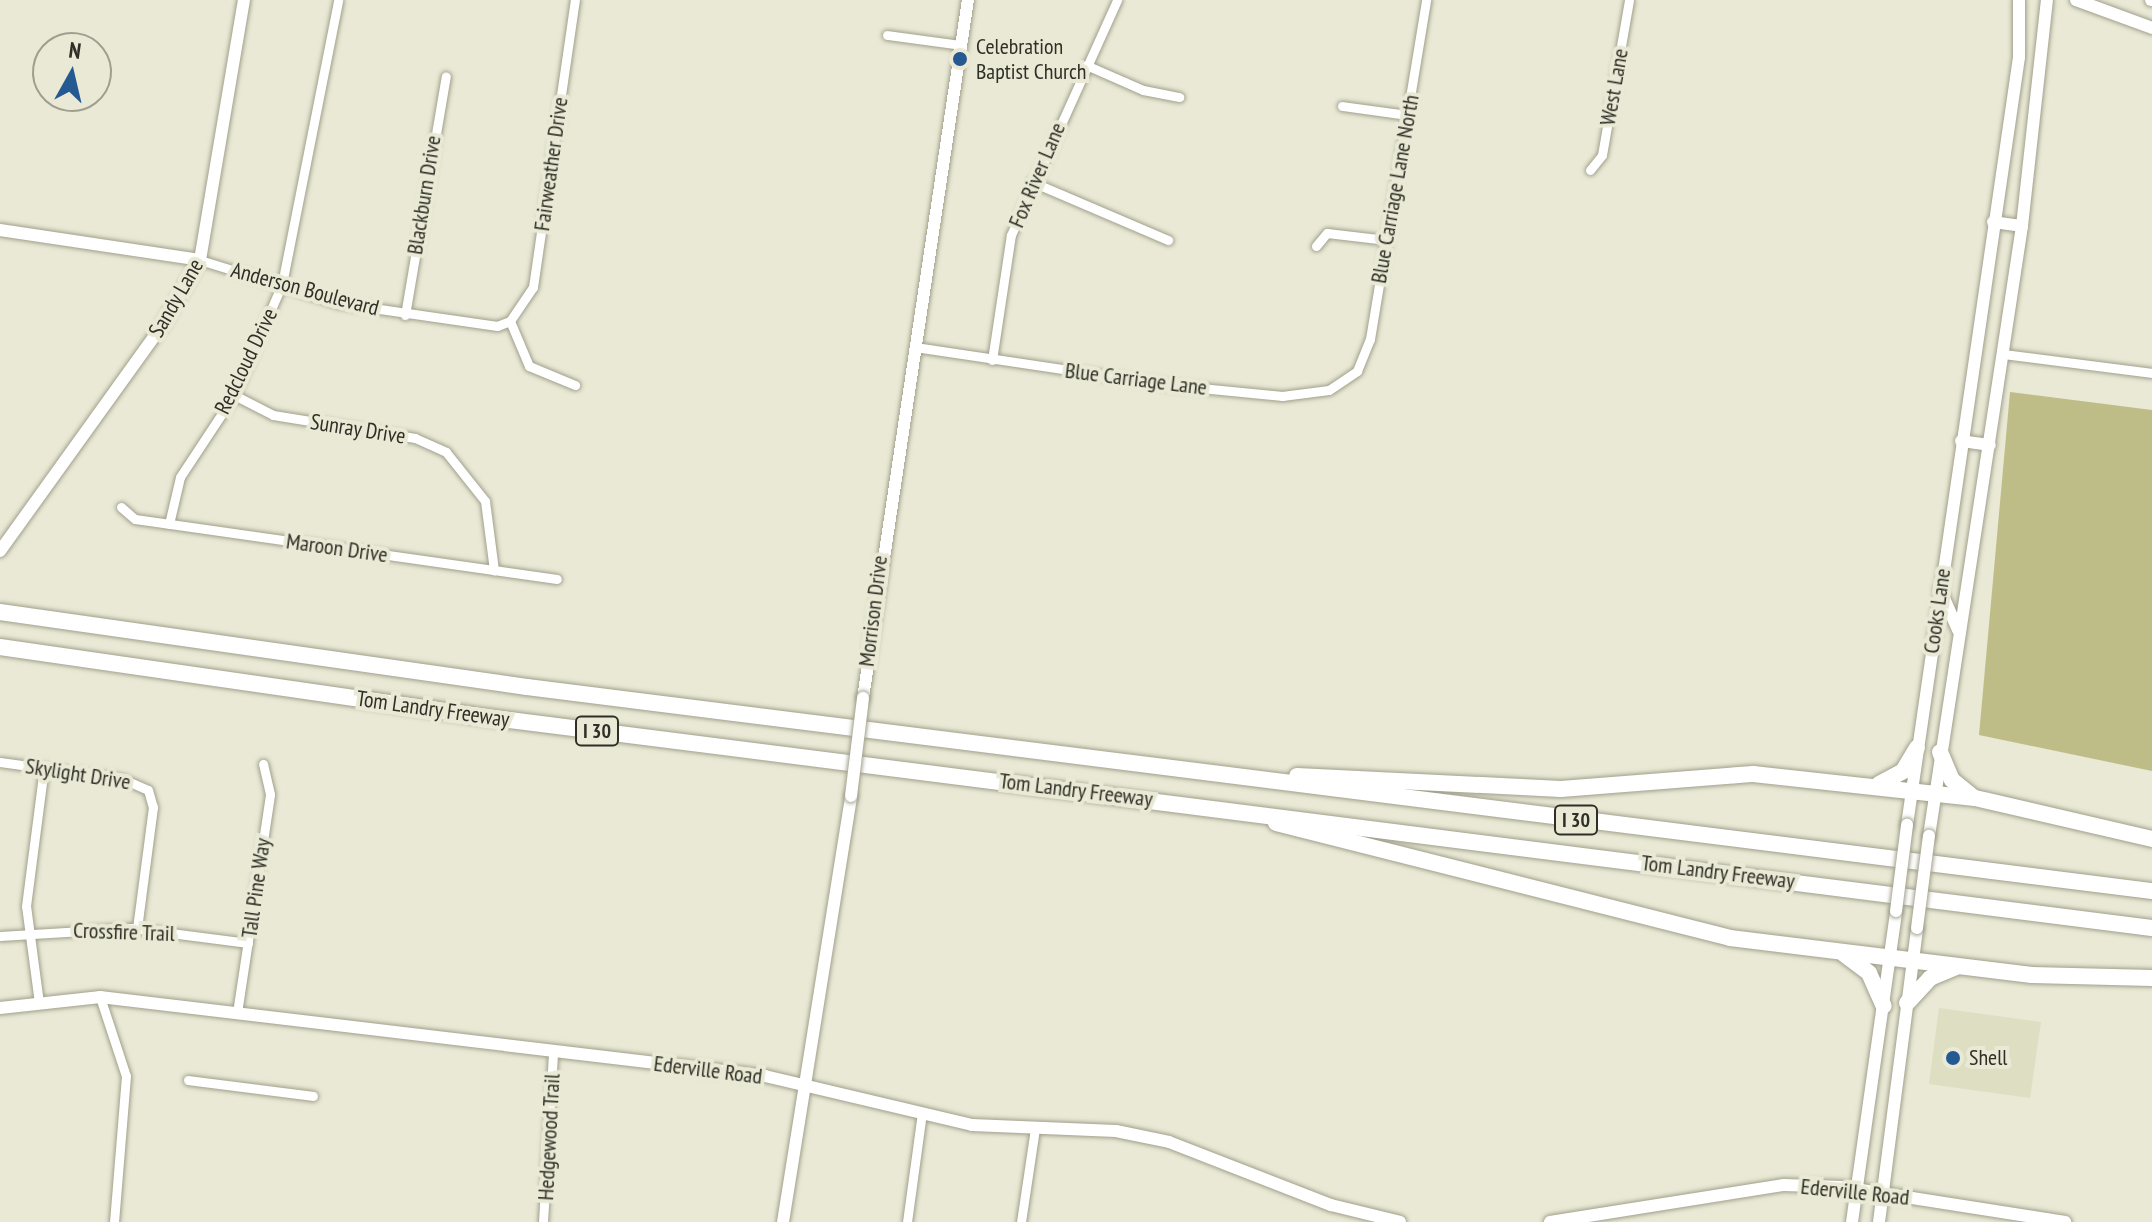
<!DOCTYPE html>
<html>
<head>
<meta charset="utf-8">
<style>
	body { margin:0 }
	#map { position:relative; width:2152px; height:1222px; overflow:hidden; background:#e9e9d5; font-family:"PT Sans Narrow",sans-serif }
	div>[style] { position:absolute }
	.built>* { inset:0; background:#dedec2 }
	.green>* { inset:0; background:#bfbd87 }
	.roads { filter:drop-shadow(0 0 2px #a0a08d) drop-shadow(0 0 2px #a0a08d) }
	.street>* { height:9px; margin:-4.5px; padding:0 4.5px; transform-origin:4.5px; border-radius:4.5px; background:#fff }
	.secondary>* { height:12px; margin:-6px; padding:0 6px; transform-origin:6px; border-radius:6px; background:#fff }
	.highway>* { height:16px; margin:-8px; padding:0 8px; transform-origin:8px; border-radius:8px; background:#fff }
	.bridges { filter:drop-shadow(0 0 2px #a0a08d) drop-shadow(0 0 2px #a0a08d) }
	.secondary-bridge>* { height:12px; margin:-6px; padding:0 6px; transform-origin:6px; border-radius:6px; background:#fff }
	.dots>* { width:22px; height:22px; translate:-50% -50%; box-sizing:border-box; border:4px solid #e9e9d5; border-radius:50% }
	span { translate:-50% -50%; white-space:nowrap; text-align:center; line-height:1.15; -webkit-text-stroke:8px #e9e9d5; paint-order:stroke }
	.shield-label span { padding:2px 6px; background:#e9e9d5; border:2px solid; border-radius:6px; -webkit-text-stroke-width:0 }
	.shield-label { font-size:20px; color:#2f2f27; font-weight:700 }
	.poi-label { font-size:22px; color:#2f2f27 }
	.left { translate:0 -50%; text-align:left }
	.street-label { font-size:22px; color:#2f2f27 }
	.north { position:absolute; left:32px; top:32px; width:80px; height:80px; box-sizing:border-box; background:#e9e9d5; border:2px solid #9f9f8f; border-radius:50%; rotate:8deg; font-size:22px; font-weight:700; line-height:32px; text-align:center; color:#2f2f27 }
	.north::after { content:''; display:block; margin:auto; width:28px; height:36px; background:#255992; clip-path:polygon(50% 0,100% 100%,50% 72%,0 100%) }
</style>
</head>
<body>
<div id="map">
	<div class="built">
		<div style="clip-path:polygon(1939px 1008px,2041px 1022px,2030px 1098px,1929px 1084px)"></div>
	</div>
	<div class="green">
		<div style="clip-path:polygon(2010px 392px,2152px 410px,2152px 771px,1979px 735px)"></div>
	</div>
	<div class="roads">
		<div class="street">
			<div style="left:887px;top:35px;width:75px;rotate:7.7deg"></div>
			<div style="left:1086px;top:65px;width:62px;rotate:23.7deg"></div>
			<div style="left:1143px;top:90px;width:37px;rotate:11deg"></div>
			<div style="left:1342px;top:106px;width:67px;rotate:7.8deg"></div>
			<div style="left:1590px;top:170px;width:19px;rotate:-51deg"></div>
			<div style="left:1602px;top:155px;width:157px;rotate:-80.1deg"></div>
			<div style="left:1032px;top:182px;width:148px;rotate:23.1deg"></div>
			<div style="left:1316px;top:246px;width:17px;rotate:-50deg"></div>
			<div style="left:1327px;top:233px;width:60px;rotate:6.7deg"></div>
			<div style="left:200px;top:260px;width:145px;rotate:17.3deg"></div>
			<div style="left:338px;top:303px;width:161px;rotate:8.2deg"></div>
			<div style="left:497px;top:326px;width:14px;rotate:-21deg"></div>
			<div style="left:510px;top:321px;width:41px;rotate:-55.9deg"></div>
			<div style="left:533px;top:287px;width:290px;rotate:-81.7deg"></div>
			<div style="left:405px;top:315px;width:242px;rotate:-80.3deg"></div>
			<div style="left:510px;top:321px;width:49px;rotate:67.1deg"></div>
			<div style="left:529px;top:366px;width:50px;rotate:22.4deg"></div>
			<div style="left:915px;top:347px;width:258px;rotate:8.5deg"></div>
			<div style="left:1170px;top:385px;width:113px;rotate:5.6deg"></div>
			<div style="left:1282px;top:396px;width:47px;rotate:-7.3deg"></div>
			<div style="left:1329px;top:390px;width:34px;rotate:-34deg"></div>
			<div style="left:1357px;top:371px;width:35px;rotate:-68deg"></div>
			<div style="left:1370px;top:339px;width:344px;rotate:-80.6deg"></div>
			<div style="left:2004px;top:354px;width:149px;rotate:7.3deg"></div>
			<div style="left:992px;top:360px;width:126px;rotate:-81.4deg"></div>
			<div style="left:1011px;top:235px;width:258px;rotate:-65.7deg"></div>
			<div style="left:234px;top:395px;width:44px;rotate:27.1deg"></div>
			<div style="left:273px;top:415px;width:144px;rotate:9.2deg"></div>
			<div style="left:415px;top:438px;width:34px;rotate:24deg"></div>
			<div style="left:446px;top:452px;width:63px;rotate:51.5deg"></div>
			<div style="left:485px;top:501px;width:70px;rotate:82.6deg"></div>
			<div style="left:121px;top:507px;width:18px;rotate:41deg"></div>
			<div style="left:135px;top:519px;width:426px;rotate:8.1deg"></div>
			<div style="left:169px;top:524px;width:48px;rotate:-76.8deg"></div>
			<div style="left:180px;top:477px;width:98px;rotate:-56.6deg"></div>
			<div style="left:234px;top:395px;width:121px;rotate:-66.6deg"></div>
			<div style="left:282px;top:284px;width:289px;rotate:-78.8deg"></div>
			<div style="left:0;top:762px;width:124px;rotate:7.9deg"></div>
			<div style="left:123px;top:779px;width:27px;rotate:24deg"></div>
			<div style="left:148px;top:790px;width:18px;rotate:74deg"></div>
			<div style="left:153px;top:807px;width:122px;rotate:97.5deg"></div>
			<div style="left:0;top:936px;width:132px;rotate:-3.5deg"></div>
			<div style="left:132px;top:928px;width:117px;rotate:7.4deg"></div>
			<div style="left:100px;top:997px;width:83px;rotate:71.8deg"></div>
			<div style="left:126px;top:1076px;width:146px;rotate:94.7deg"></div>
			<div style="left:39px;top:1003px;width:98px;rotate:-97.6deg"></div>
			<div style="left:26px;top:906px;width:139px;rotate:-82.6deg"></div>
			<div style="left:237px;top:1013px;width:221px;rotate:-81.4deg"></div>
			<div style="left:270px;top:794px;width:31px;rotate:-103deg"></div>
			<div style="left:188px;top:1080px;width:126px;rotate:7.3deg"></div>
			<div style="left:543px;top:1222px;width:170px;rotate:-86.6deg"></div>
			<div style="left:907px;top:1222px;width:110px;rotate:-82.2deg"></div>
			<div style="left:1021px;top:1222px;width:95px;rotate:-81.5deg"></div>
		</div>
		<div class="secondary">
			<div style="left:2076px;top:0;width:81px;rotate:20.2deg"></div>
			<div style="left:2151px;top:0;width:1px"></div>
			<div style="left:1993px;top:222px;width:29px;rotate:8deg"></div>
			<div style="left:0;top:230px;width:202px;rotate:8.5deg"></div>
			<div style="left:1961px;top:441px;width:29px;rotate:8deg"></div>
			<div style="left:0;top:551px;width:279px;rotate:-54.3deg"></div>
			<div style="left:163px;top:324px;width:74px;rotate:-60deg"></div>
			<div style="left:200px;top:260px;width:264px;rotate:-80.4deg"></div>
			<div style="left:1940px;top:589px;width:45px;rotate:66.3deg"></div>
			<div style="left:863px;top:698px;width:706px;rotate:-81.45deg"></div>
			<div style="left:1907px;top:825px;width:776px;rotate:-81.7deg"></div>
			<div style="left:2019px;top:57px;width:57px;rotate:-90deg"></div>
			<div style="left:1929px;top:836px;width:617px;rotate:-81.33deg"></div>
			<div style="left:2022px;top:226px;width:227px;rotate:-83.7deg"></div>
			<div style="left:0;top:1008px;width:101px;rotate:-6.3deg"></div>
			<div style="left:100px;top:997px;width:670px;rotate:6.77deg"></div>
			<div style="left:765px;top:1076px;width:213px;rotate:13.3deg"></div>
			<div style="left:972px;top:1125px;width:144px;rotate:2.4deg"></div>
			<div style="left:1116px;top:1131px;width:54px;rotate:11.7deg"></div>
			<div style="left:1169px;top:1142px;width:174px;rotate:21.3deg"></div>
			<div style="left:1331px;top:1205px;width:71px;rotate:13.8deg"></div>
			<div style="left:783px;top:1222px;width:431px;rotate:-80.9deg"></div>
			<div style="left:1550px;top:1222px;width:237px;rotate:-9deg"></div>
			<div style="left:1784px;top:1185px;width:58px;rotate:2deg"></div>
			<div style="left:1842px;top:1187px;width:226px;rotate:8.9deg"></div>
			<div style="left:1852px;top:1222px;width:314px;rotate:-81.9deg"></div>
			<div style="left:1879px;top:1222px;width:296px;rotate:-82.6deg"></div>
		</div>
		<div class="highway">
			<div style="left:0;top:612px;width:532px;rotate:8.1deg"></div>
			<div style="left:527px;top:687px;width:1638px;rotate:7.16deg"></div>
			<div style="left:0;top:647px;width:475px;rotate:8.2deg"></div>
			<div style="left:470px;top:715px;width:1695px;rotate:7.22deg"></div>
			<div style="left:1940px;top:752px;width:30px;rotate:67deg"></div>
			<div style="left:1952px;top:780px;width:27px;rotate:39deg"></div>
			<div style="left:1297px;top:776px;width:264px;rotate:2.8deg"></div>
			<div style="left:1561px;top:789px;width:193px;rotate:-4.5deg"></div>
			<div style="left:1753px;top:774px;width:223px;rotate:6.2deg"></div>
			<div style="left:1975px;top:798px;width:182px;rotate:13deg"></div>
			<div style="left:1879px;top:784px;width:27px;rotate:-28deg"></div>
			<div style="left:1903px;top:771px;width:27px;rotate:-59deg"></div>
			<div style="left:1276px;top:823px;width:468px;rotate:14.2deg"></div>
			<div style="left:1730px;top:938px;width:304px;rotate:7deg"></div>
			<div style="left:2032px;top:975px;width:120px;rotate:1.4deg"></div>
			<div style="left:1844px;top:954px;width:31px;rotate:37deg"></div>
			<div style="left:1869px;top:973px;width:36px;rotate:66deg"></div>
			<div style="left:1907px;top:1003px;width:34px;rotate:-47deg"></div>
			<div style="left:1930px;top:978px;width:28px;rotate:-23deg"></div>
		</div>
	</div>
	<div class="bridges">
		<div class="secondary-bridge">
			<div style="left:851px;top:796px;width:99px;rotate:-83deg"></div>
			<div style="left:1896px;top:911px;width:87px;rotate:-82.7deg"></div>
			<div style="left:1917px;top:928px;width:93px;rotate:-82.6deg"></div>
		</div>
	</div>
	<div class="dots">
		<div style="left:960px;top:59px;background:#255992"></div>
		<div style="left:1953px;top:1058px;background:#255992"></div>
	</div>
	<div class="shield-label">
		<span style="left:597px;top:731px">I 30</span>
		<span style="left:1576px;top:820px">I 30</span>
	</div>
	<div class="poi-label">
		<span class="left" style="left:976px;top:59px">Celebration<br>Baptist Church</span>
		<span class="left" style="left:1969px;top:1058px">Shell</span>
	</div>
	<div class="street-label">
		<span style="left:1614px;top:87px;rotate:-80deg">West Lane</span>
		<span style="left:551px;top:164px;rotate:-82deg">Fairweather Drive</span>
		<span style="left:1037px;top:175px;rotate:-67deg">Fox River Lane</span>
		<span style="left:1395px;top:189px;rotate:-80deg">Blue Carriage Lane North</span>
		<span style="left:424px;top:195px;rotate:-81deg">Blackburn Drive</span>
		<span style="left:305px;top:289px;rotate:15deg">Anderson Boulevard</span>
		<span style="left:176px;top:298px;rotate:-60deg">Sandy Lane</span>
		<span style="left:246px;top:361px;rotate:-64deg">Redcloud Drive</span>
		<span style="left:1136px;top:379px;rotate:7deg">Blue Carriage Lane</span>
		<span style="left:358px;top:429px;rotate:9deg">Sunray Drive</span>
		<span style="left:337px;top:548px;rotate:8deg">Maroon Drive</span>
		<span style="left:873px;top:611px;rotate:-83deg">Morrison Drive</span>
		<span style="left:1937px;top:611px;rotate:-82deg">Cooks Lane</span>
		<span style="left:433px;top:709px;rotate:8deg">Tom Landry Freeway</span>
		<span style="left:78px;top:774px;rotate:9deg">Skylight Drive</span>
		<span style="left:1076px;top:790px;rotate:7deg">Tom Landry Freeway</span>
		<span style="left:1718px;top:872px;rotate:7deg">Tom Landry Freeway</span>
		<span style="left:256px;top:888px;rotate:-82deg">Tall Pine Way</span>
		<span style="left:124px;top:932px;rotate:2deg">Crossfire Trail</span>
		<span style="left:708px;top:1070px;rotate:7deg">Ederville Road</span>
		<span style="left:549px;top:1137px;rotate:-87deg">Hedgewood Trail</span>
		<span style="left:1855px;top:1192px;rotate:6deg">Ederville Road</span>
	</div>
	<div class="north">N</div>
</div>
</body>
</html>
